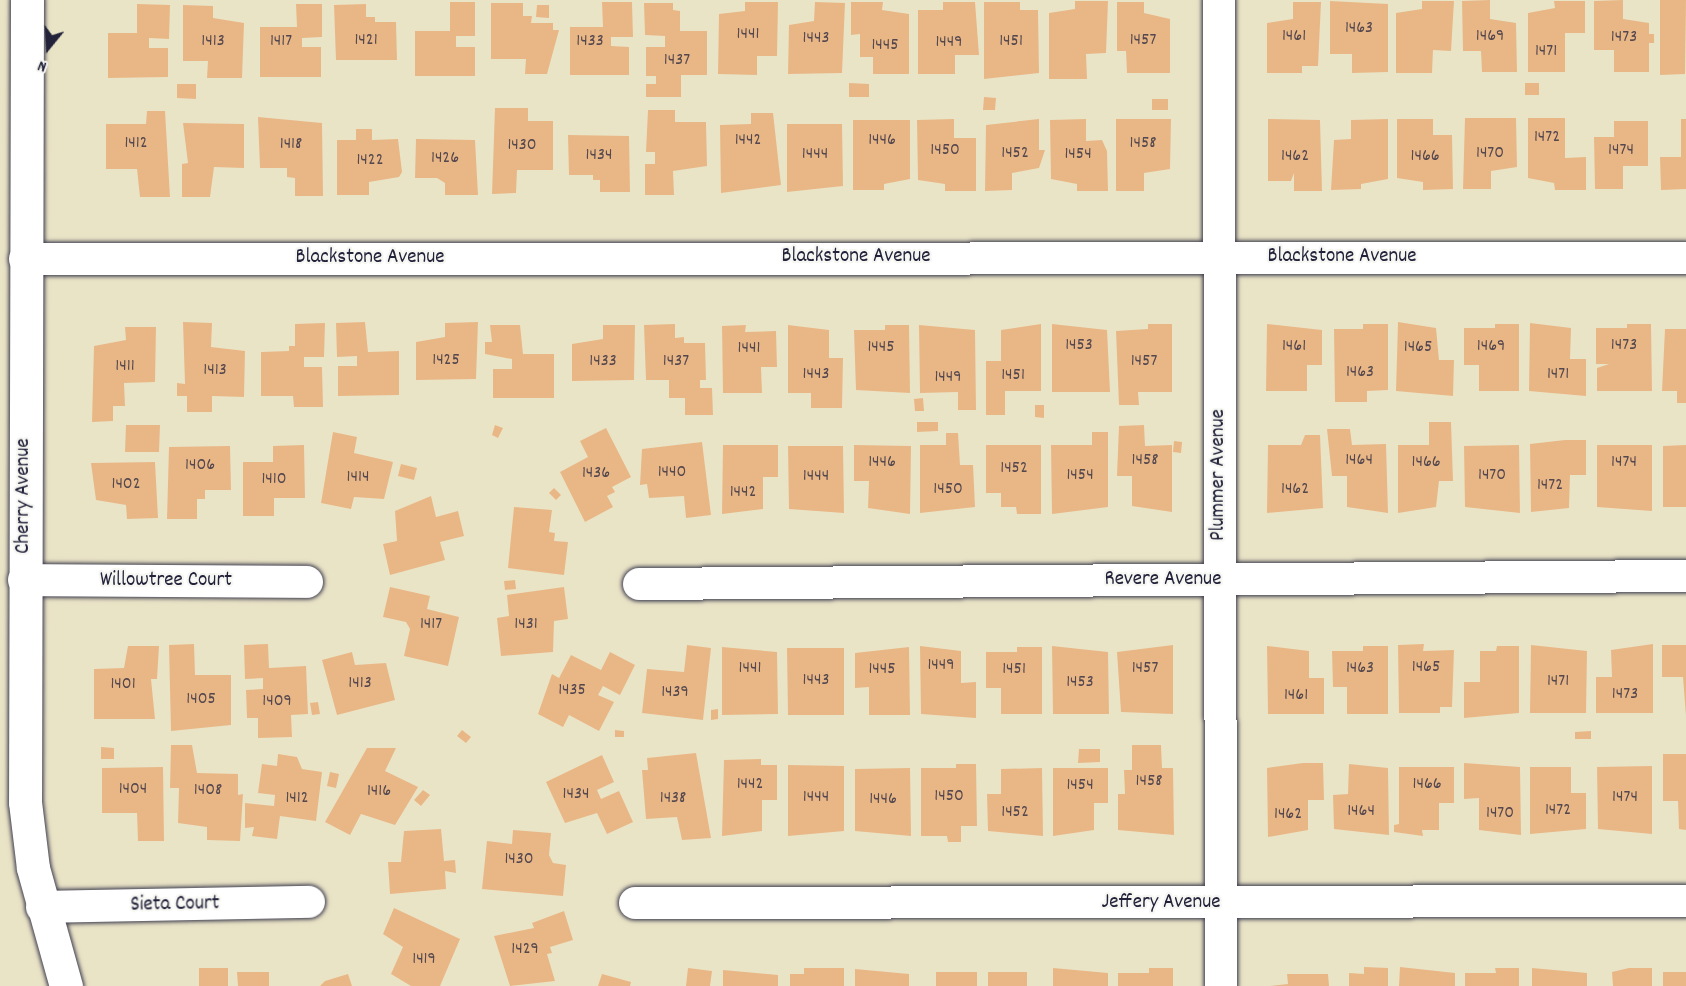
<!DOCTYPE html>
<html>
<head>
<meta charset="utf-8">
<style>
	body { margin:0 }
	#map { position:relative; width:1686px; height:986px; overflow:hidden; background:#eae4c7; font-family:Dekko,sans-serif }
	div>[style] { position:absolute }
	.building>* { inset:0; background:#e9b786 }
	.roads { filter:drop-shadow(0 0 2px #403f50) drop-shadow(0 0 2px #403f50) }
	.minor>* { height:32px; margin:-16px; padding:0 16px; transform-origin:16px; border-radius:16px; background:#fff }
	.tertiary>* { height:33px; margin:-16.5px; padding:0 16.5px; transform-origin:16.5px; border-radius:16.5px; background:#fff }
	span { translate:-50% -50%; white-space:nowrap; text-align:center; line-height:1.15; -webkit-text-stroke:4.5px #f6f6f2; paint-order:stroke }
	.number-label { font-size:18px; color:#54474e }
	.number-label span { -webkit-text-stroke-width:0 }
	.street-label { font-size:21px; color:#22223b }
	.north { position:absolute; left:18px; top:18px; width:60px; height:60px; -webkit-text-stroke:4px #f6f6f2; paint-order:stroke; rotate:198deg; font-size:16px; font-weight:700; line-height:24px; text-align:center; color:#22223b }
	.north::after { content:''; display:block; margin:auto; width:21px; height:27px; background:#22223b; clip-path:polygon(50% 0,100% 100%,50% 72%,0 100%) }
</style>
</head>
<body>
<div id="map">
	<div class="building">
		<div style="clip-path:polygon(1490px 0,1490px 19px,1516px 23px,1517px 72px,1482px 72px,1481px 51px,1463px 51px,1462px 1px)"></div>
		<div style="clip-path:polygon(1623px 0,1623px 19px,1649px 23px,1649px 34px,1654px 34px,1654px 43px,1649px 43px,1649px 72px,1614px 72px,1614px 50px,1594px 50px,1594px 1px)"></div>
		<div style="clip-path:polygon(1660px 0,1686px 0,1685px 74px,1660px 75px)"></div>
		<div style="clip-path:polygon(1075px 1px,1108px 1px,1106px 53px,1086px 54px,1087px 79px,1049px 79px,1049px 13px,1075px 9px)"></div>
		<div style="clip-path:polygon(1330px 1px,1388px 4px,1388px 72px,1352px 73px,1352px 54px,1330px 54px)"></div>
		<div style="clip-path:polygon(1422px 1px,1454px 1px,1451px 51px,1433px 50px,1432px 73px,1396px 73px,1396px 13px,1422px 9px)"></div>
		<div style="clip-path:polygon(1554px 1px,1585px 1px,1585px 33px,1565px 33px,1565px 72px,1528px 72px,1528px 13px,1555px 8px)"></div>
		<div style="clip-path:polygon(450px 2px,475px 2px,475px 36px,456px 36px,456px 47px,475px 47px,475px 76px,415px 76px,415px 31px,450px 31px)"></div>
		<div style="clip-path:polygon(602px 2px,632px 2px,633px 37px,611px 37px,611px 46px,629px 47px,629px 75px,570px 75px,570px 27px,603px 27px)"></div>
		<div style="clip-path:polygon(745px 2px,778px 2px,777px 56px,757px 56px,757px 75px,718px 74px,719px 14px,745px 11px)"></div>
		<div style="clip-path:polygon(815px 2px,845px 3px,842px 73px,788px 74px,789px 25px,814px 21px)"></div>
		<div style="clip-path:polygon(851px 2px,883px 2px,882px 10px,909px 14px,909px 74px,873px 74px,873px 57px,860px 57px,860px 34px,851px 35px)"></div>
		<div style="clip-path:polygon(943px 2px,975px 2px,979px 55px,955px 55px,955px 74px,918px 74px,918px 10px,943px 10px)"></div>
		<div style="clip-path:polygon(984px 2px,1020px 2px,1020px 10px,1038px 10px,1039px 73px,984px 79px)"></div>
		<div style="clip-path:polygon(1117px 2px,1144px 2px,1144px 13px,1170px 19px,1170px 73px,1127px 73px,1126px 51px,1117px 51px)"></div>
		<div style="clip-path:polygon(1293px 2px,1321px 2px,1318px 66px,1302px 66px,1302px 73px,1267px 73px,1267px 23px,1293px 19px)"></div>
		<div style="clip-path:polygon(491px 3px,523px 3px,523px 16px,532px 16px,531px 23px,553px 23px,553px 30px,559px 30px,547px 74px,525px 74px,526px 59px,491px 59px)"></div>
		<div style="clip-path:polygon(644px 3px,673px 3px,673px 10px,680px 11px,680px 31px,707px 31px,707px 75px,681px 75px,681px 97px,646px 97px,646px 84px,656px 84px,656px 76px,646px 76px,646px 47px,665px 47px,665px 36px,645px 35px)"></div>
		<div style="clip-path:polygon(137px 4px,170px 5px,169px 39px,149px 38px,149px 48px,168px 48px,168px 77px,108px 78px,108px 33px,137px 33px)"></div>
		<div style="clip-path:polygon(296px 4px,322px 4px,322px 37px,302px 38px,302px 47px,321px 47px,321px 77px,260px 77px,260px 27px,297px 27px)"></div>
		<div style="clip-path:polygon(366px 4px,366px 17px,375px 17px,375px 22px,396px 22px,397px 60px,336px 60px,334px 5px)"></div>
		<div style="clip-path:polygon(183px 5px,213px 6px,213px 18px,244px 23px,242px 78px,207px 78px,208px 61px,183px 61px)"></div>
		<div style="clip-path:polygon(537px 5px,549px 5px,549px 18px,536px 17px)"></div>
		<div style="clip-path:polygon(849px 83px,869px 84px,869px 97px,849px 97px)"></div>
		<div style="clip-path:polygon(1525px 83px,1539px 83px,1539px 95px,1525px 95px)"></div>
		<div style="clip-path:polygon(177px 84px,196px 84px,196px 99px,177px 98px)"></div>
		<div style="clip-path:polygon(984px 97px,996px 98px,995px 110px,983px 110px)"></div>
		<div style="clip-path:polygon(1152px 99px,1168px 99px,1168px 110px,1152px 110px)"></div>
		<div style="clip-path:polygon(495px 108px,528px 108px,528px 121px,553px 121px,553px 170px,517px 170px,516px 193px,492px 194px)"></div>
		<div style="clip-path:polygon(648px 110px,675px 110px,675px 122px,706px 122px,707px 166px,673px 171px,674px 195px,645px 195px,645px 164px,655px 164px,655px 152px,646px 152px)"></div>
		<div style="clip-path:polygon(147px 111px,165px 111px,170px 197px,140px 197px,137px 169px,106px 169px,106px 124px,146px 124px)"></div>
		<div style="clip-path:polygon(751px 113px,773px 113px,781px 185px,721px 193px,720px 125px,751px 124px)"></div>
		<div style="clip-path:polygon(258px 117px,322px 123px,323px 196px,295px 196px,295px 178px,287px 177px,287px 168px,260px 168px)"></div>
		<div style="clip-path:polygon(1465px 118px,1516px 118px,1517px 167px,1491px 171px,1491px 189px,1463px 189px)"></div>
		<div style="clip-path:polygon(1528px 118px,1565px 118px,1565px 158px,1586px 157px,1586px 190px,1555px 190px,1554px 183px,1528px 178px)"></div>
		<div style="clip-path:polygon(954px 119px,954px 138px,976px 138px,976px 191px,945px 191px,945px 184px,918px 180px,917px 120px)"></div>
		<div style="clip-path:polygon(1039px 119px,1039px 150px,1045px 150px,1039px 168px,1012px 173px,1012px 190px,985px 191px,986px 125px)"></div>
		<div style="clip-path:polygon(1086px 119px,1086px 141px,1102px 140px,1107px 151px,1108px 191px,1077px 191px,1077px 184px,1051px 179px,1050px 120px)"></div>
		<div style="clip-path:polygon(1116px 119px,1171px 119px,1170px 169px,1144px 173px,1144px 191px,1116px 191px)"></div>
		<div style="clip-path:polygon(1268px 119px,1320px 120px,1322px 191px,1294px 191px,1294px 173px,1291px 181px,1268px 181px)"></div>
		<div style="clip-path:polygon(1388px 119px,1388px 179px,1361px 184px,1361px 189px,1331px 190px,1334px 140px,1351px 139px,1351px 120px)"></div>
		<div style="clip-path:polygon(1397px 119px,1433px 119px,1433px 135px,1452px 135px,1453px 189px,1423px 190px,1423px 182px,1397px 178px)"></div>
		<div style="clip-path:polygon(1681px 119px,1686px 119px,1686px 189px,1661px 190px,1660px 157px,1681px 157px)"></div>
		<div style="clip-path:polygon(853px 120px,910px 120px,910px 179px,884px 184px,884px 190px,853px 190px)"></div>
		<div style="clip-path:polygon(1614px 121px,1648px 121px,1648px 166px,1623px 166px,1623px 189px,1595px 189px,1594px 137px,1614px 137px)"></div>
		<div style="clip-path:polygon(183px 123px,244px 124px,244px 168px,214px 167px,210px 197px,182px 197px,182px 164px,188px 163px)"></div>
		<div style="clip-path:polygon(787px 124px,842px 124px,843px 186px,787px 192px)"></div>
		<div style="clip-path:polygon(356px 129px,372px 129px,372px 140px,398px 139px,402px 172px,399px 177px,369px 182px,369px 195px,337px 195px,337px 140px,356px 140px)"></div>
		<div style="clip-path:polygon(568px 135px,629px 136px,630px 192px,600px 192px,600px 180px,593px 180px,593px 175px,569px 175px)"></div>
		<div style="clip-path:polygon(416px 139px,475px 140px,478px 195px,445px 195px,445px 183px,437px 178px,415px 178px)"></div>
		<div style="clip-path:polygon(183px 322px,212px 323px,211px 347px,245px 351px,244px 397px,212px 396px,212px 412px,187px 412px,187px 396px,177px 396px,177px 383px,185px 384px)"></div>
		<div style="clip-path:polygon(365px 322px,368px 352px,399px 351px,399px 395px,338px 396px,338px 366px,357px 366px,357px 356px,337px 357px,336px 323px)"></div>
		<div style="clip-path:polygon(478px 322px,476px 379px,416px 380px,416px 342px,445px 337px,445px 323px)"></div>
		<div style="clip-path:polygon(1398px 322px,1436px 328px,1439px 360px,1454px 360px,1453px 396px,1396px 391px)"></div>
		<div style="clip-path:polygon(325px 323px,324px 357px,304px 357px,304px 367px,322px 367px,323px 407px,294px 407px,293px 396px,261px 396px,261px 352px,289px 351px,289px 346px,295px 346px,295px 324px)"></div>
		<div style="clip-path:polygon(1530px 323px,1571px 328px,1570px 359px,1586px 359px,1586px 396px,1529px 391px)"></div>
		<div style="clip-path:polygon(675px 324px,675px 338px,684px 337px,684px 343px,705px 343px,706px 380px,700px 380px,700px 388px,712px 388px,713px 415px,685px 415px,685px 398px,669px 398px,669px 380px,646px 380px,644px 325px)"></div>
		<div style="clip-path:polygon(1041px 324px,1041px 391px,1005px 391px,1005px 415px,986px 415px,986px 361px,1001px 361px,1001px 330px)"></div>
		<div style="clip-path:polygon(1052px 324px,1107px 330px,1110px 392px,1052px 392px)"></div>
		<div style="clip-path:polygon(1148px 324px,1172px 324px,1172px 392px,1138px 392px,1139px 405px,1119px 405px,1116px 331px,1148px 329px)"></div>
		<div style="clip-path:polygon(1267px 324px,1322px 330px,1322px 365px,1307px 365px,1307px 391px,1266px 391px)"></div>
		<div style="clip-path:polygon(1363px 324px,1388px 324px,1388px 390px,1367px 391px,1367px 402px,1335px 402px,1334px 329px,1363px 329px)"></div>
		<div style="clip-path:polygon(1495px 324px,1519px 324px,1519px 391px,1479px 391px,1479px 365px,1464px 365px,1464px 328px,1495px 328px)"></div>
		<div style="clip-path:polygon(1627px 324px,1651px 324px,1652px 391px,1597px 391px,1597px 368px,1609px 364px,1596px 364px,1596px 328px,1627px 328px)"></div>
		<div style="clip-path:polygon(490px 325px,520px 325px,523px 354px,554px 354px,554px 398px,493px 398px,493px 369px,512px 369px,512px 359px,485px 354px,485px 342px,492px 342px)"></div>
		<div style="clip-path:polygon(603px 325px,635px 325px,634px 380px,572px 381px,572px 344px,603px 339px)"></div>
		<div style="clip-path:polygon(746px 325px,745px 332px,776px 331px,777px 367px,761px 367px,762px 393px,723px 393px,722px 326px)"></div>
		<div style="clip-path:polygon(788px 325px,829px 330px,829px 358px,843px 358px,842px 408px,811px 408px,811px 393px,788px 393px)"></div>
		<div style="clip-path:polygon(885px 325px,909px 325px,910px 393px,856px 390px,854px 330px,885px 330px)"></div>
		<div style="clip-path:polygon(919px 325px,975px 330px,976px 410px,958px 410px,958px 392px,920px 393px)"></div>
		<div style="clip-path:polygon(125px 327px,156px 327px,155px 382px,124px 383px,125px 406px,113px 406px,113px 421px,92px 422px,94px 346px,126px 340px)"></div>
		<div style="clip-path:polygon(1665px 329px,1686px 329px,1686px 403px,1677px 403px,1677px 391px,1662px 391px)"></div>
		<div style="clip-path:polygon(923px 398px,924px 411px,915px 411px,914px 399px)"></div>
		<div style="clip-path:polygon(1035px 405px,1044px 405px,1044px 418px,1035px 417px)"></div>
		<div style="clip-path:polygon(917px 422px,938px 422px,938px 431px,917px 432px)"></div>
		<div style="clip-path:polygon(1429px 422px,1451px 422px,1453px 481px,1439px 481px,1436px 507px,1398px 513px,1398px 445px,1429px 445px)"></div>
		<div style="clip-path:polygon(126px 425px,160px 425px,159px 452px,125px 452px)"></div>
		<div style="clip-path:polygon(495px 425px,503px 428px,498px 438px,492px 435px)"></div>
		<div style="clip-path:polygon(1144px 425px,1145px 446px,1172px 445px,1172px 512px,1132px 506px,1132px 476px,1117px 476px,1119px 426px)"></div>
		<div style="clip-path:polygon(606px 428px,631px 477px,612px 487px,615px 492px,607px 496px,613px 507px,585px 522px,560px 472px,588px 457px,580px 441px)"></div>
		<div style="clip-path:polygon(1327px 429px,1350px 429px,1352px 445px,1386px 444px,1388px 513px,1347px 507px,1347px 476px,1332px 476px)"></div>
		<div style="clip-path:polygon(333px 432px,357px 437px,354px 453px,393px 462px,384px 499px,354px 497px,351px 509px,321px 503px)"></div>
		<div style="clip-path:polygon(1092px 432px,1108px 432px,1108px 507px,1052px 514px,1051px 445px,1092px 445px)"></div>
		<div style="clip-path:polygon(946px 433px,958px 433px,960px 465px,973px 465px,975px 507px,920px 513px,920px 445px,946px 445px)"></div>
		<div style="clip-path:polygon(1305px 435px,1320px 435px,1323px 508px,1267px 513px,1268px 445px,1301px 445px)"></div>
		<div style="clip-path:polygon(1565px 440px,1586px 440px,1586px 475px,1570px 475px,1569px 508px,1531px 512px,1530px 444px)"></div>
		<div style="clip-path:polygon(1174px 441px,1182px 442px,1181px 453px,1173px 452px)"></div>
		<div style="clip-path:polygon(702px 442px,711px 515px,686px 518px,684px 496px,649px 498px,647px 484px,640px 485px,642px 449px)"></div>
		<div style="clip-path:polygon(304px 445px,305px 498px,274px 498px,274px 516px,243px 516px,243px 462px,273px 462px,273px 446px)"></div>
		<div style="clip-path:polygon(723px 445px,778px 445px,778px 477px,763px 477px,763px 509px,722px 514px)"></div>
		<div style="clip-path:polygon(854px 445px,911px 446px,910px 514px,868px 508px,869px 481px,854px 481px)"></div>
		<div style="clip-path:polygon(986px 445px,1041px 445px,1041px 514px,1017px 514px,1016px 507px,1001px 507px,1001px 493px,986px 493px)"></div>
		<div style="clip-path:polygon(1519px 445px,1520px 513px,1465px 507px,1464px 446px)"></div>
		<div style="clip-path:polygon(1597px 445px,1652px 445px,1652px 511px,1597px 507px)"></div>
		<div style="clip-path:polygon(1686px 445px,1686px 507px,1663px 507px,1663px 446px)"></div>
		<div style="clip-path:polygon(230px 446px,231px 490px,205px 490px,205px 499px,197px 499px,197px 519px,167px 519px,169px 447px)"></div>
		<div style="clip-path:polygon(788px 446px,843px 446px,844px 513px,789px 509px)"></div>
		<div style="clip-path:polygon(155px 462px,158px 518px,127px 519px,126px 505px,96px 500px,91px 463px)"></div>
		<div style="clip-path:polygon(401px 464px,417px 468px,414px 480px,398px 476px)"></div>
		<div style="clip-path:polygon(554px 488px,561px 495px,556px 500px,549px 493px)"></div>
		<div style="clip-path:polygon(431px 496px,436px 517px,458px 511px,464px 536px,440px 542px,445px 560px,390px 575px,383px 544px,397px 541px,395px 511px)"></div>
		<div style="clip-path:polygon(514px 507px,552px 510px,549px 532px,555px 533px,554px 541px,568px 542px,564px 575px,508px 568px)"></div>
		<div style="clip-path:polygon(515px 580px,516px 589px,505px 590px,504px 581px)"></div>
		<div style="clip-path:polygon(390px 587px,430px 596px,427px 609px,459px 617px,448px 666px,404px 656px,410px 629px,406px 622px,383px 617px)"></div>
		<div style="clip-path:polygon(564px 587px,568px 619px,554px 621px,553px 652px,501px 656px,497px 618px,509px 616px,507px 595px)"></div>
		<div style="clip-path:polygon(194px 644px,195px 675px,231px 675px,231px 725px,171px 731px,169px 645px)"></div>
		<div style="clip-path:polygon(268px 644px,269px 668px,306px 666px,308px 714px,291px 715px,292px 737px,258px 738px,258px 718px,247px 718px,246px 690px,263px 689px,263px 678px,245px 679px,244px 645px)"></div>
		<div style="clip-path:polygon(1424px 644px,1423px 651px,1454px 650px,1452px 707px,1440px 707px,1440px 713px,1399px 713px,1398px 645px)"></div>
		<div style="clip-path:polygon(1653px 644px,1653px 713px,1596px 713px,1596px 677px,1612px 677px,1611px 650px)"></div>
		<div style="clip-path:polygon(687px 645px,711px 648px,703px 720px,642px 713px,647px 669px,684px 672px)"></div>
		<div style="clip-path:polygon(1173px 645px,1173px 714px,1121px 712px,1117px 652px)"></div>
		<div style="clip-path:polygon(1531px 645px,1587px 651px,1586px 713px,1530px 713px)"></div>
		<div style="clip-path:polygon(1662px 645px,1686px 645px,1686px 716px,1683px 677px,1662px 677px)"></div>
		<div style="clip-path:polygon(128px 646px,159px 646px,157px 679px,151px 679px,155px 719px,94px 719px,94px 669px,124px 668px)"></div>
		<div style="clip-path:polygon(920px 646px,961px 651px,961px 683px,976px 682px,976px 718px,921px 714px)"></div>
		<div style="clip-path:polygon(1052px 646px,1108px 652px,1109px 714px,1053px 714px)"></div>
		<div style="clip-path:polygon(1267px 646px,1309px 651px,1309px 678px,1324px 678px,1324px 714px,1268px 714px)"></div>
		<div style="clip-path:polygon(1363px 646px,1388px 646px,1388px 714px,1347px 714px,1347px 687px,1333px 687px,1332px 651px,1363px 651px)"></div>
		<div style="clip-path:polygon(1497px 646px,1519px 646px,1519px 713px,1464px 718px,1464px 682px,1480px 682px,1480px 651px,1496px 651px)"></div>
		<div style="clip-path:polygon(722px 647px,777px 652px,778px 714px,722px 715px)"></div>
		<div style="clip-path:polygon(909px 647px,910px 715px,869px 715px,869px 687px,855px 688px,855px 653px)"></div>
		<div style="clip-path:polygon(1017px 647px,1042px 647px,1042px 714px,1001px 714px,1001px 688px,986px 688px,986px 652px,1017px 652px)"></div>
		<div style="clip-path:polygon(787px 648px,844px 648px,844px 715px,788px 715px)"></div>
		<div style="clip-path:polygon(352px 652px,355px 665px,386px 663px,395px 700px,337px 715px,322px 660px)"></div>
		<div style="clip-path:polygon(610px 652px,635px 665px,620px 695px,603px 686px,598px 695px,614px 702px,599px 731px,569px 715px,563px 727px,538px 714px,552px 674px,559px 678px,571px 655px,601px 670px)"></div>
		<div style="clip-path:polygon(318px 702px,320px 714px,312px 715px,310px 703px)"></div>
		<div style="clip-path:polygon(718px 709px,718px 719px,711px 720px,711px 710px)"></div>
		<div style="clip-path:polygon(462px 730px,471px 737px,466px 743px,457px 736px)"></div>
		<div style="clip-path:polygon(615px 730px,624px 731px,624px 737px,615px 737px)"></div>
		<div style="clip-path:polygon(1591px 731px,1591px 739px,1575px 739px,1575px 732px)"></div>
		<div style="clip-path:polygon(171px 745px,192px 745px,197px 773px,238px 774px,238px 795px,243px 794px,240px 841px,207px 840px,207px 827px,178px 823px,179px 788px,170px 788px)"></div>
		<div style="clip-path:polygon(1132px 745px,1161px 745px,1162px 768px,1173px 768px,1174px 835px,1118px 830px,1118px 794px,1125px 794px,1124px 770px,1132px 770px)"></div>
		<div style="clip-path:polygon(101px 747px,114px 748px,114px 759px,101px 759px)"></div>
		<div style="clip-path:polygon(367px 748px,396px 748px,385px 771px,418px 787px,395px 825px,361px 814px,350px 835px,325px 822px)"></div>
		<div style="clip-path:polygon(1079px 749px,1100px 749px,1100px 762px,1078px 763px)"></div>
		<div style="clip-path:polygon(696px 753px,711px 838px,682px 840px,677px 817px,646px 819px,642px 770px,648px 770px,647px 758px)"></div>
		<div style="clip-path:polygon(278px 754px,297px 757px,302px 769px,322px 772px,316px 821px,280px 816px,277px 839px,252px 836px,254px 827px,245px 828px,245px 803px,274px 806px,275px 795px,258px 793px,262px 764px,277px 766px)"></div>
		<div style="clip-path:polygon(1663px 754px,1686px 754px,1686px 830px,1679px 829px,1678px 801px,1663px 801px)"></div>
		<div style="clip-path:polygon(602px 755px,614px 782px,597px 790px,601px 799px,619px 791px,633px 822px,607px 834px,597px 813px,565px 823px,546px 782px)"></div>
		<div style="clip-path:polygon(761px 759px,761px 765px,777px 765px,777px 800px,762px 800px,762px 831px,722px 836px,724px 760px)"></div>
		<div style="clip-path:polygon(1303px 763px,1323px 763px,1324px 800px,1308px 800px,1308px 830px,1268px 837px,1267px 768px)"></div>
		<div style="clip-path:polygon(1464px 763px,1520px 767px,1521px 835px,1479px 830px,1479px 798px,1464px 799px)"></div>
		<div style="clip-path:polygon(956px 764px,976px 764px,977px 826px,961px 826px,961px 842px,948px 842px,947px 836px,921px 836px,921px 768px,956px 768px)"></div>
		<div style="clip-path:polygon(1349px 764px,1388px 768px,1389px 835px,1334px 829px,1333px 795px,1348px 794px)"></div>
		<div style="clip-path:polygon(788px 765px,844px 766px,844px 831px,788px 836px)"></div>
		<div style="clip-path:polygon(1652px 766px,1652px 834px,1598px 829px,1597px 767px)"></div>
		<div style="clip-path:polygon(163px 767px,164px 841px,138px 841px,137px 813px,102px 813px,102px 768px)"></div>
		<div style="clip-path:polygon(1399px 767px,1454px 767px,1454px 803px,1439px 803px,1439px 830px,1422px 830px,1423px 836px,1394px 832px,1394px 825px,1399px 824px)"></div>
		<div style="clip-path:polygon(1530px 767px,1571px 767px,1571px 793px,1586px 793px,1586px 829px,1530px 834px)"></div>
		<div style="clip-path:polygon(910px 768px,911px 836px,855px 831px,855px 769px)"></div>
		<div style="clip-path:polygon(1042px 768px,1043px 836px,988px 831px,987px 794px,1001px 794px,1001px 769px)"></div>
		<div style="clip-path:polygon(1053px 768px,1108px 768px,1108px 803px,1094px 803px,1094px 830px,1053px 836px)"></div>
		<div style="clip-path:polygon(330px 772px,339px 774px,336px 788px,327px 786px)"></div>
		<div style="clip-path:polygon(423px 790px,430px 795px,421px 806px,414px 800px)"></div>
		<div style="clip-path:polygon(441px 829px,444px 861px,455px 860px,456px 873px,445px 871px,446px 889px,390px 894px,388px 862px,401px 862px,404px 831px)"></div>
		<div style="clip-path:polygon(513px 830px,551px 833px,549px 855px,553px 863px,566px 865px,563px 896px,482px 889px,487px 841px,512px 844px)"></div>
		<div style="clip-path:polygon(394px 908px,460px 939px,440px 986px,411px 986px,391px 974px,403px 947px,383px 934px)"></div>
		<div style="clip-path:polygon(564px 911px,573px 940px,550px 947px,552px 953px,547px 954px,555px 981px,510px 986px,494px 936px,534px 928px,532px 923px)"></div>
		<div style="clip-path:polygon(1364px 967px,1388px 968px,1388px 986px,1349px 986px,1349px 973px,1364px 974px)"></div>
		<div style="clip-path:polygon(1400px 967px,1455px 973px,1455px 986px,1399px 986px)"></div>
		<div style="clip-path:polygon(199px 968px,228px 968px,228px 986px,199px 986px)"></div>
		<div style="clip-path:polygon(688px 968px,712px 971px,710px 986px,686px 986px)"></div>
		<div style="clip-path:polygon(804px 968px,844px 968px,844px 986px,790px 986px,790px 974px,804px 974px)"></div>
		<div style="clip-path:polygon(1053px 968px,1108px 973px,1108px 986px,1053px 986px)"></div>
		<div style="clip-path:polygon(1149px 968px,1173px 968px,1173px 986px,1118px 986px,1118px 973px,1149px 973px)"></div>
		<div style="clip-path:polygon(1495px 968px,1519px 968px,1519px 986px,1465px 986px,1465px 973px,1496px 973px)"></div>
		<div style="clip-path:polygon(1532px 968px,1587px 973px,1587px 986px,1532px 986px)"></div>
		<div style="clip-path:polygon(1629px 968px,1652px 968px,1652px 986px,1613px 986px,1612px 972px)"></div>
		<div style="clip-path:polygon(855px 969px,909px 974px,909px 986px,855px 986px)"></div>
		<div style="clip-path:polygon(723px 970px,778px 975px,778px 986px,723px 986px)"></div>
		<div style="clip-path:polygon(237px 972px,269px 972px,269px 986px,238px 986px)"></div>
		<div style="clip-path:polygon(936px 972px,977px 972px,977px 986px,936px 986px)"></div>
		<div style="clip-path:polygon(988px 972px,1027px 972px,1027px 986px,988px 986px)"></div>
		<div style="clip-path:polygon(1663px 972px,1686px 972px,1686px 986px,1663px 986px)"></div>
		<div style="clip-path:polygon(348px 974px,352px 986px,320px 986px,325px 981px)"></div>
		<div style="clip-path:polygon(602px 974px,631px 982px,630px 986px,598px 986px)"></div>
		<div style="clip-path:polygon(1287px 974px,1328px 974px,1329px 986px,1269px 986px,1288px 984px)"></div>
	</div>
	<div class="roads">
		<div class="minor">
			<div style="left:1219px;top:0;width:986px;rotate:89.88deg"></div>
			<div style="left:25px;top:259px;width:1661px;rotate:-0.03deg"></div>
			<div style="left:24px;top:580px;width:283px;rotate:0.4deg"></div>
			<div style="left:639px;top:584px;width:1047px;rotate:-0.44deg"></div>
			<div style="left:635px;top:903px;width:1051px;rotate:-0.11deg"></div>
			<div style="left:42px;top:907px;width:267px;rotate:-1.1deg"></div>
		</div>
		<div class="tertiary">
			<div style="left:27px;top:0;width:802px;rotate:90.14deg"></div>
			<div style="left:25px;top:802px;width:66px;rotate:83.1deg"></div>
			<div style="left:33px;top:868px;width:123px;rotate:74.4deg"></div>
		</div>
	</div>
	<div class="number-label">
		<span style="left:1359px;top:29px">1463</span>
		<span style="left:748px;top:35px">1441</span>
		<span style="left:1294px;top:37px">1461</span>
		<span style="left:1490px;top:37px">1469</span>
		<span style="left:1624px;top:38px">1473</span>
		<span style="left:816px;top:39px">1443</span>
		<span style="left:366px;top:41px">1421</span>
		<span style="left:1143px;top:41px">1457</span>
		<span style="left:213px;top:42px">1413</span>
		<span style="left:281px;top:42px">1417</span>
		<span style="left:590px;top:42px">1433</span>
		<span style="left:1011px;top:42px">1451</span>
		<span style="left:949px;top:43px">1449</span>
		<span style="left:885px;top:46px">1445</span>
		<span style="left:1546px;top:52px">1471</span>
		<span style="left:677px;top:61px">1437</span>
		<span style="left:1547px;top:138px">1472</span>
		<span style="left:748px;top:141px">1442</span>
		<span style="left:882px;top:141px">1446</span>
		<span style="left:136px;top:144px">1412</span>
		<span style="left:1143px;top:144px">1458</span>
		<span style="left:291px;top:145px">1418</span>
		<span style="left:522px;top:146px">1430</span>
		<span style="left:945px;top:151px">1450</span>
		<span style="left:1621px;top:151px">1474</span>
		<span style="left:1015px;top:154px">1452</span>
		<span style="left:1490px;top:154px">1470</span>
		<span style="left:815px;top:155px">1444</span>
		<span style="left:1078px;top:155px">1454</span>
		<span style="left:599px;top:156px">1434</span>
		<span style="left:1295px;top:157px">1462</span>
		<span style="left:1425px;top:157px">1466</span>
		<span style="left:445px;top:159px">1426</span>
		<span style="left:370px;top:161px">1422</span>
		<span style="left:1079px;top:346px">1453</span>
		<span style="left:1624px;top:346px">1473</span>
		<span style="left:1294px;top:347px">1461</span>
		<span style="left:1491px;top:347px">1469</span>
		<span style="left:881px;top:348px">1445</span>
		<span style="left:1418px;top:348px">1465</span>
		<span style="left:749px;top:349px">1441</span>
		<span style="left:446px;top:361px">1425</span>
		<span style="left:603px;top:362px">1433</span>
		<span style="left:676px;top:362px">1437</span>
		<span style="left:1144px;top:362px">1457</span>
		<span style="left:125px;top:367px">1411</span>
		<span style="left:215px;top:371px">1413</span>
		<span style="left:1360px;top:373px">1463</span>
		<span style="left:816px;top:375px">1443</span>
		<span style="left:1558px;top:375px">1471</span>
		<span style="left:1013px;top:376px">1451</span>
		<span style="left:948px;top:378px">1449</span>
		<span style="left:1145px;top:461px">1458</span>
		<span style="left:1359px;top:461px">1464</span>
		<span style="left:882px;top:463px">1446</span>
		<span style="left:1426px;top:463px">1466</span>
		<span style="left:1624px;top:463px">1474</span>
		<span style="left:200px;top:466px">1406</span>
		<span style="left:1014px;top:469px">1452</span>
		<span style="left:672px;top:473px">1440</span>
		<span style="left:596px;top:474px">1436</span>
		<span style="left:1080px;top:476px">1454</span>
		<span style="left:1492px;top:476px">1470</span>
		<span style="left:816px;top:477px">1444</span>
		<span style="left:358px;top:478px">1414</span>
		<span style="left:274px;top:480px">1410</span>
		<span style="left:126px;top:485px">1402</span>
		<span style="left:1550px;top:486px">1472</span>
		<span style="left:948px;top:490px">1450</span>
		<span style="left:1295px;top:490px">1462</span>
		<span style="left:743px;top:493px">1442</span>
		<span style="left:431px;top:625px">1417</span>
		<span style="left:526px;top:625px">1431</span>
		<span style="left:941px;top:666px">1449</span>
		<span style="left:1426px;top:668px">1465</span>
		<span style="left:750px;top:669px">1441</span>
		<span style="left:1145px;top:669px">1457</span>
		<span style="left:1360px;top:669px">1463</span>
		<span style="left:882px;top:670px">1445</span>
		<span style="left:1014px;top:670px">1451</span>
		<span style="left:816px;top:681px">1443</span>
		<span style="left:1558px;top:682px">1471</span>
		<span style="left:1080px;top:683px">1453</span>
		<span style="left:360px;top:684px">1413</span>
		<span style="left:123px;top:685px">1401</span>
		<span style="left:572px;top:691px">1435</span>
		<span style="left:675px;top:693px">1439</span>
		<span style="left:1625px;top:695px">1473</span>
		<span style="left:1296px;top:696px">1461</span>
		<span style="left:201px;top:700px">1405</span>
		<span style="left:277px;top:702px">1409</span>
		<span style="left:1149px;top:782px">1458</span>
		<span style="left:750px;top:785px">1442</span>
		<span style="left:1427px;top:785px">1466</span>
		<span style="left:1080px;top:786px">1454</span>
		<span style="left:133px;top:790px">1404</span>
		<span style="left:208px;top:791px">1408</span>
		<span style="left:379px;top:792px">1416</span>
		<span style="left:576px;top:795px">1434</span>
		<span style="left:949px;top:797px">1450</span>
		<span style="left:816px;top:798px">1444</span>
		<span style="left:1625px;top:798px">1474</span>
		<span style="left:297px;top:799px">1412</span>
		<span style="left:673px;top:799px">1438</span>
		<span style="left:883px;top:800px">1446</span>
		<span style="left:1558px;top:811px">1472</span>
		<span style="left:1361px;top:812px">1464</span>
		<span style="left:1015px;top:813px">1452</span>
		<span style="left:1500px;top:814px">1470</span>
		<span style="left:1288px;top:815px">1462</span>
		<span style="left:519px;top:860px">1430</span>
		<span style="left:525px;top:950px">1429</span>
		<span style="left:424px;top:960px">1419</span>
	</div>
	<div class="street-label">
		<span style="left:856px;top:257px">Blackstone Avenue</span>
		<span style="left:1342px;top:257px">Blackstone Avenue</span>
		<span style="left:370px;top:258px">Blackstone Avenue</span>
		<span style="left:1219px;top:475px;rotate:-90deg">Plummer Avenue</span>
		<span style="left:24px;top:496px;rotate:-90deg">Cherry Avenue</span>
		<span style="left:1163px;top:580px">Revere Avenue</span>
		<span style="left:166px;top:581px">Willowtree Court</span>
		<span style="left:1161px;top:903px">Jeffery Avenue</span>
		<span style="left:175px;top:905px;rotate:-1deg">Sieta Court</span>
	</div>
	<div class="north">N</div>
</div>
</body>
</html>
